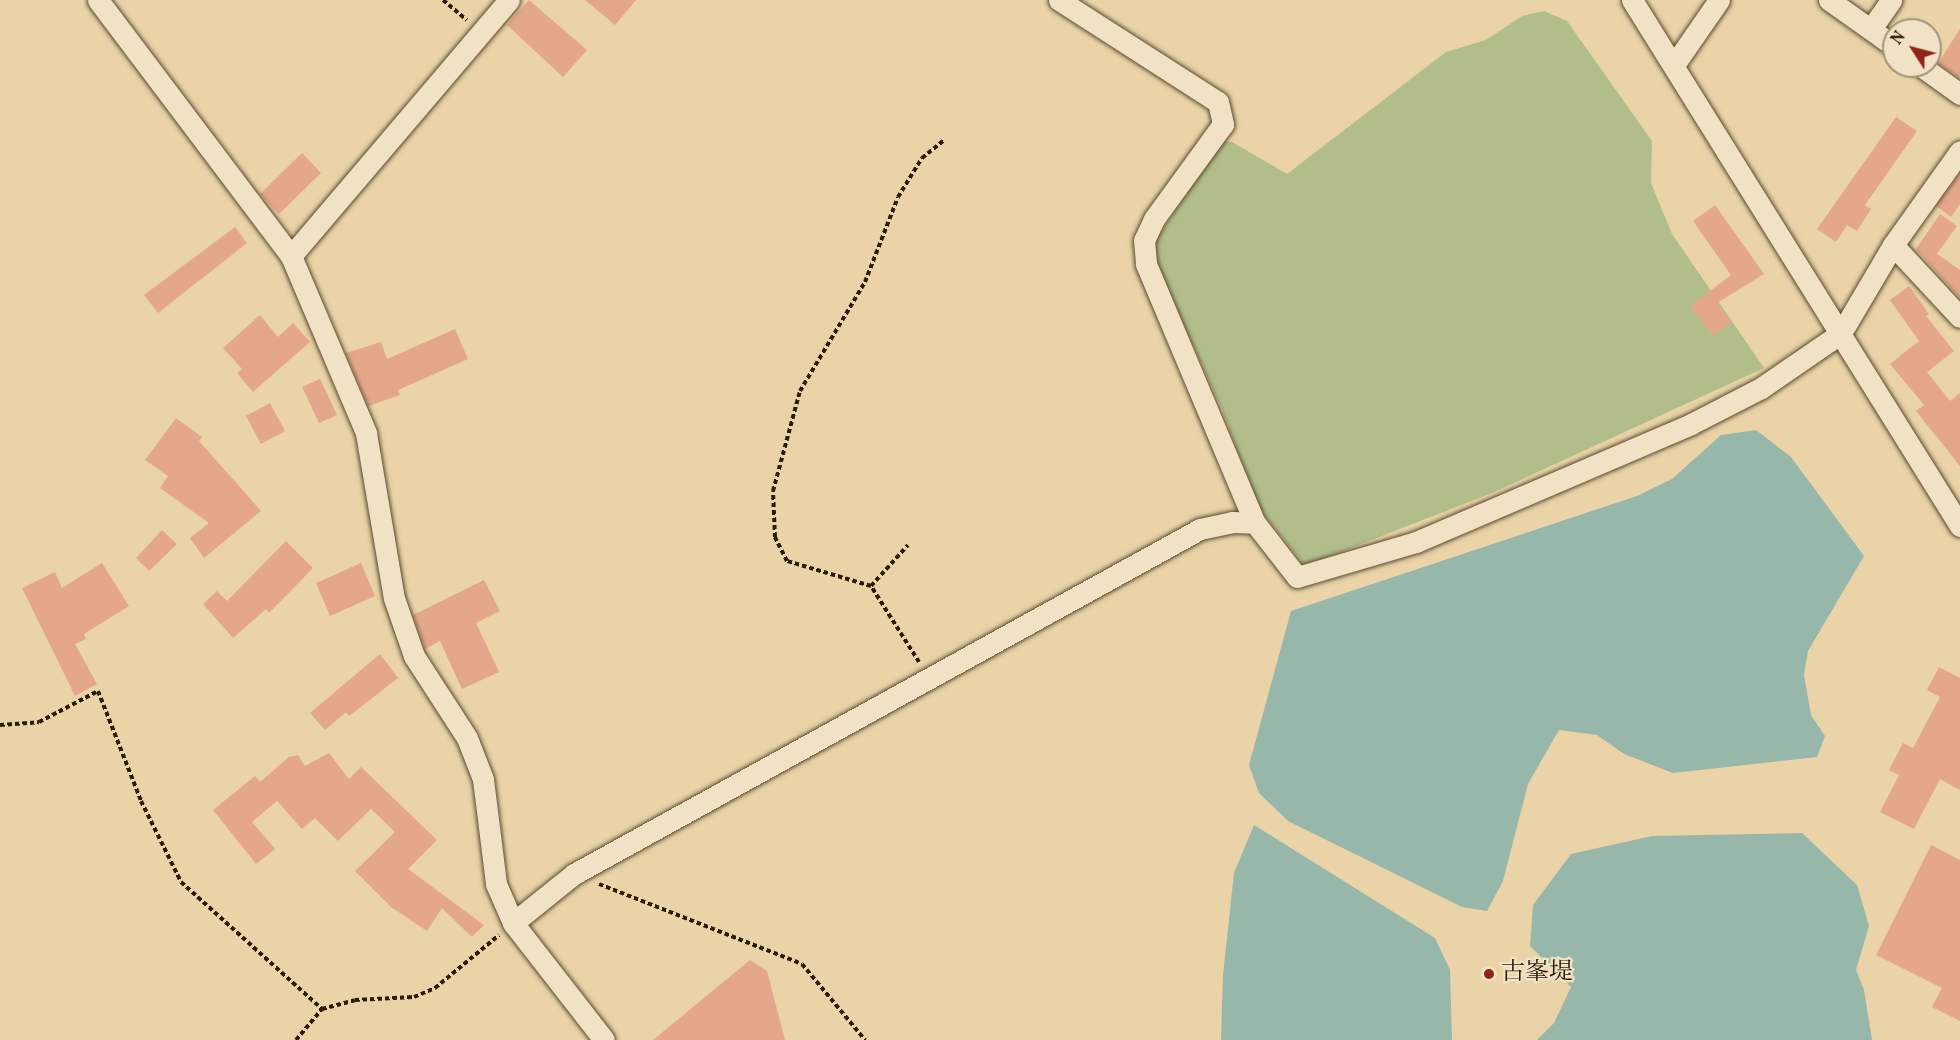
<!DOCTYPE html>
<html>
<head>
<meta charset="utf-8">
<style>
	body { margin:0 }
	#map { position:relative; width:1960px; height:1040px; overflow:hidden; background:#e9d3a7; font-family:Vollkorn,"Noto Serif JP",serif }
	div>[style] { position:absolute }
	.green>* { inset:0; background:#b1be8b }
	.water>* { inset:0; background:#97b7ab }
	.building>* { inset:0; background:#e5a78b }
	.path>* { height:4px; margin-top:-2px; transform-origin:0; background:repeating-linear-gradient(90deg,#2b1c06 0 4.5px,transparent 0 7.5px) }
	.roads { filter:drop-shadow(0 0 2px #5a4a2e) drop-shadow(0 0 2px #5a4a2e) }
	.minor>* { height:21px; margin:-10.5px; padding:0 10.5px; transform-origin:10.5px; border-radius:10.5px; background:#f1e2c6 }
	.dots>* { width:16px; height:16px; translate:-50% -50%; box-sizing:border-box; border:3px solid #f1e2c6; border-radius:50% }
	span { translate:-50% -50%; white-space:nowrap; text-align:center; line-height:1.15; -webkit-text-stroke:4.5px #f1e2c6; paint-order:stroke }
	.poi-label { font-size:24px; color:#2b1c06 }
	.left { translate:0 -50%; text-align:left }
	.north { position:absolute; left:1882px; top:18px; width:60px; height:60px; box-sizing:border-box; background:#f1e2c6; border:2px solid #a29379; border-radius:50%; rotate:306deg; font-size:16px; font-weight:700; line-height:24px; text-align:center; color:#2b1c06 }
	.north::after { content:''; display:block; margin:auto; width:21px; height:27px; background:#8f2418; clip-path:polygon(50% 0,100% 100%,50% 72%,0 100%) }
</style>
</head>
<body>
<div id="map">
	<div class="green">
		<div style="clip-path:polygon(1544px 11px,1567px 21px,1652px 141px,1651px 183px,1672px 234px,1764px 368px,1492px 493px,1305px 566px,1259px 508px,1222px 409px,1154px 259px,1153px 244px,1222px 141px,1232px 142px,1287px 174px,1446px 52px,1486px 40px,1522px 16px)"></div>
	</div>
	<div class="water">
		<div style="clip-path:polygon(1756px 430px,1791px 457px,1864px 556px,1808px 651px,1804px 675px,1811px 715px,1825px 736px,1817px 757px,1673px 773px,1624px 754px,1597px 735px,1559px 730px,1528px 784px,1503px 881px,1487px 911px,1462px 907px,1288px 821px,1259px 793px,1249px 765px,1291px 611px,1637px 496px,1672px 479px,1721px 435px)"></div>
		<div style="clip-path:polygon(1254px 825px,1435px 938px,1450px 970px,1452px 1040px,1221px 1040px,1223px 975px,1234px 873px)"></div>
		<div style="clip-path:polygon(1802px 833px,1857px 885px,1869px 926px,1856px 970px,1864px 990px,1872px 1040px,1537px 1040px,1554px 1023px,1571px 987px,1530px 946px,1533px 905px,1571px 854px,1652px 836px)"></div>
	</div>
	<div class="building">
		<div style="clip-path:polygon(529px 0,587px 50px,563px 77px,507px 25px)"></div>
		<div style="clip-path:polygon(585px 0,636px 0,615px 25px)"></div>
		<div style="clip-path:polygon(1960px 29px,1960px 78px,1938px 63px)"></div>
		<div style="clip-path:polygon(1896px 117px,1917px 131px,1865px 205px,1871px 209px,1857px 231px,1847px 225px,1836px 242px,1817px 229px)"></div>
		<div style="clip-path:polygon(302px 153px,321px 173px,279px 214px,260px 194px)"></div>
		<div style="clip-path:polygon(1960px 173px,1960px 204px,1951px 217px,1936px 206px)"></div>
		<div style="clip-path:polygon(1715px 205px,1764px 274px,1717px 303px,1732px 322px,1713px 336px,1690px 306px,1731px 275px,1693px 221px)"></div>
		<div style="clip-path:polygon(1940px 214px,1957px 226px,1937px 254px,1960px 270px,1960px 298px,1916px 249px)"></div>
		<div style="clip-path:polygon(235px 227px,247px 243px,158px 313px,144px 295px)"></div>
		<div style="clip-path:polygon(1909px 286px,1929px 314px,1926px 316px,1954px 351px,1927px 372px,1950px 401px,1960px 393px,1960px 466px,1916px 411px,1924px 405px,1890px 364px,1919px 341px,1890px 300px)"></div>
		<div style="clip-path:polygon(260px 315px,278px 337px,293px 323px,310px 342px,253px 392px,237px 373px,242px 369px,223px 348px)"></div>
		<div style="clip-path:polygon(455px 329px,468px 359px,398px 390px,400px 395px,368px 406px,346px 353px,381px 342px,387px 359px)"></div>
		<div style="clip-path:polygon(320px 379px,337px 415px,319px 423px,302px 387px)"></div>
		<div style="clip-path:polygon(270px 403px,285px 431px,261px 444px,246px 416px)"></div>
		<div style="clip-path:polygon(176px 418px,202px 437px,199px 441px,261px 511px,204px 558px,190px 538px,209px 523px,160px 488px,168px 476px,145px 460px)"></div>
		<div style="clip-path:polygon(162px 530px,177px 544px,149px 571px,136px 558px)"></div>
		<div style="clip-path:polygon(286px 541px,313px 568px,269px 613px,266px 609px,233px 638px,203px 604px,217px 591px,227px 601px)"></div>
		<div style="clip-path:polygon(102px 563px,129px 606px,84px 634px,86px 639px,75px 644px,97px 684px,75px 696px,22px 588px,55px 572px,62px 588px)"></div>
		<div style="clip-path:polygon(361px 563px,375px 596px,330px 616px,316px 583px)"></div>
		<div style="clip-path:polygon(484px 580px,500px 611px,476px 623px,499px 672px,462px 689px,440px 641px,425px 649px,413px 615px)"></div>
		<div style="clip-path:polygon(380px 654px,398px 678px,349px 716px,346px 712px,325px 730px,310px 713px)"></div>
		<div style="clip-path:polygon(1939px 667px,1960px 678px,1960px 790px,1940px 779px,1914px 829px,1880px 812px,1899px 775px,1889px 770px,1903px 743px,1913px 748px,1940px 697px,1927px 690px)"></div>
		<div style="clip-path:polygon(329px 753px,349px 779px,361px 767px,437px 840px,408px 869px,484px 925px,472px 937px,442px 908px,427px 931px,391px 907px,355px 871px,395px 832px,371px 809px,338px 841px,315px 818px,302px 829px,277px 801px,252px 822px,275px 849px,256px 864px,213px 810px,255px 776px,260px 782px,289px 757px,298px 755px,305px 766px)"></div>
		<div style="clip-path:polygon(1931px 845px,1960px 860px,1960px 1021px,1932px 1007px,1942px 988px,1876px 955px)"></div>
		<div style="clip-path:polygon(750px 960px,767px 971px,785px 1040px,653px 1040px)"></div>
	</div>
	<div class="path">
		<div style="left:443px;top:0;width:31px;rotate:40deg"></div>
		<div style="left:871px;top:586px;width:55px;rotate:-47.9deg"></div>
		<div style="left:919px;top:662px;width:90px;rotate:-122.3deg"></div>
		<div style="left:871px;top:586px;width:88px;rotate:-163.4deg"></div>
		<div style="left:787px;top:561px;width:27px;rotate:-117deg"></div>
		<div style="left:775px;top:537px;width:46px;rotate:-92.5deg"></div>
		<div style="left:773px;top:491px;width:104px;rotate:-74.9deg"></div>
		<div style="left:800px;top:391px;width:127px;rotate:-59.2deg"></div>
		<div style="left:865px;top:282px;width:91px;rotate:-68.8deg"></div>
		<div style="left:898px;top:197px;width:46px;rotate:-58.4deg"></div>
		<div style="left:922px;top:158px;width:28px;rotate:-39deg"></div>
		<div style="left:0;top:725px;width:39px;rotate:-4deg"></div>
		<div style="left:39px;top:722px;width:67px;rotate:-27.7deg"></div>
		<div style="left:98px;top:691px;width:118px;rotate:68.6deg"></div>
		<div style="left:141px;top:801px;width:90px;rotate:63.7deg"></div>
		<div style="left:181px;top:882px;width:190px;rotate:42deg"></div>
		<div style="left:599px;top:884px;width:218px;rotate:21.5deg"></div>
		<div style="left:802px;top:964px;width:99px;rotate:50.3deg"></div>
		<div style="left:296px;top:1040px;width:40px;rotate:-50deg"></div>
		<div style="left:322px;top:1009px;width:34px;rotate:-15deg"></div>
		<div style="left:355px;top:1000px;width:59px;rotate:-2.9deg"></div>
		<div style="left:414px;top:997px;width:23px;rotate:-23deg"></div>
		<div style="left:435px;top:988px;width:83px;rotate:-39.6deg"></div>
	</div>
	<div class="roads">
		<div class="minor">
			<div style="left:98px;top:0;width:321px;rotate:53deg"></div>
			<div style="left:291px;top:256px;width:192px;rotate:67deg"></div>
			<div style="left:366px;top:433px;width:167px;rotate:80.4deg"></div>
			<div style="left:394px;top:598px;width:61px;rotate:71deg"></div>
			<div style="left:414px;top:656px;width:98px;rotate:57.1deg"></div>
			<div style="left:467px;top:738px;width:44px;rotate:68.7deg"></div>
			<div style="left:483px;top:779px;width:106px;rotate:82.9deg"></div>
			<div style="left:496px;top:884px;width:43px;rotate:66.4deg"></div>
			<div style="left:513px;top:923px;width:148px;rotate:52.1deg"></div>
			<div style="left:1059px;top:0;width:189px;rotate:32.7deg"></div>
			<div style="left:1218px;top:102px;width:23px;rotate:77deg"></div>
			<div style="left:1223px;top:124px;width:117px;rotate:126deg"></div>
			<div style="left:1154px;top:219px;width:23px;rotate:115deg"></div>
			<div style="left:1144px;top:240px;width:24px;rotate:85deg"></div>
			<div style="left:1146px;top:264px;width:281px;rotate:67.2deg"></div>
			<div style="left:1255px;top:523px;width:68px;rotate:52.1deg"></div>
			<div style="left:1297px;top:577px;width:124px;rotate:-16.4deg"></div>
			<div style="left:1416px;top:542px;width:299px;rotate:-23.2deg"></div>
			<div style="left:1691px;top:424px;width:79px;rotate:-27.2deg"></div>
			<div style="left:1761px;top:388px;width:97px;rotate:-34.5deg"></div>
			<div style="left:1841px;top:333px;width:102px;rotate:-59.4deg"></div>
			<div style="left:1893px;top:245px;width:115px;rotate:-54.5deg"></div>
			<div style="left:1632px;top:0;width:620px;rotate:58.05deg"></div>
			<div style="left:1829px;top:0;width:80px;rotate:35.3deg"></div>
			<div style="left:1871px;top:29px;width:35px;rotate:-55deg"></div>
			<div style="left:1674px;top:65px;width:79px;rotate:-55.3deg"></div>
			<div style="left:1921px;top:66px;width:48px;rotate:35.7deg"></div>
			<div style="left:1893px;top:245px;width:98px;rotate:47.1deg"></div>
			<div style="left:291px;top:256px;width:336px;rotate:-49.6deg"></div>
			<div style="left:513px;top:923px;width:78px;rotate:-38.8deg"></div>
			<div style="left:574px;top:874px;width:715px;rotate:-28.86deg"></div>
			<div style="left:1200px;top:529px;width:33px;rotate:-12deg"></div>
			<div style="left:1232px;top:522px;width:23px;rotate:2deg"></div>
		</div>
	</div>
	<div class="dots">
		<div style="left:1489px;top:974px;background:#8f2418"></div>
	</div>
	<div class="poi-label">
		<span class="left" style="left:1501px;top:974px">古峯堤</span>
	</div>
	<div class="north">N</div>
</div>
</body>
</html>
